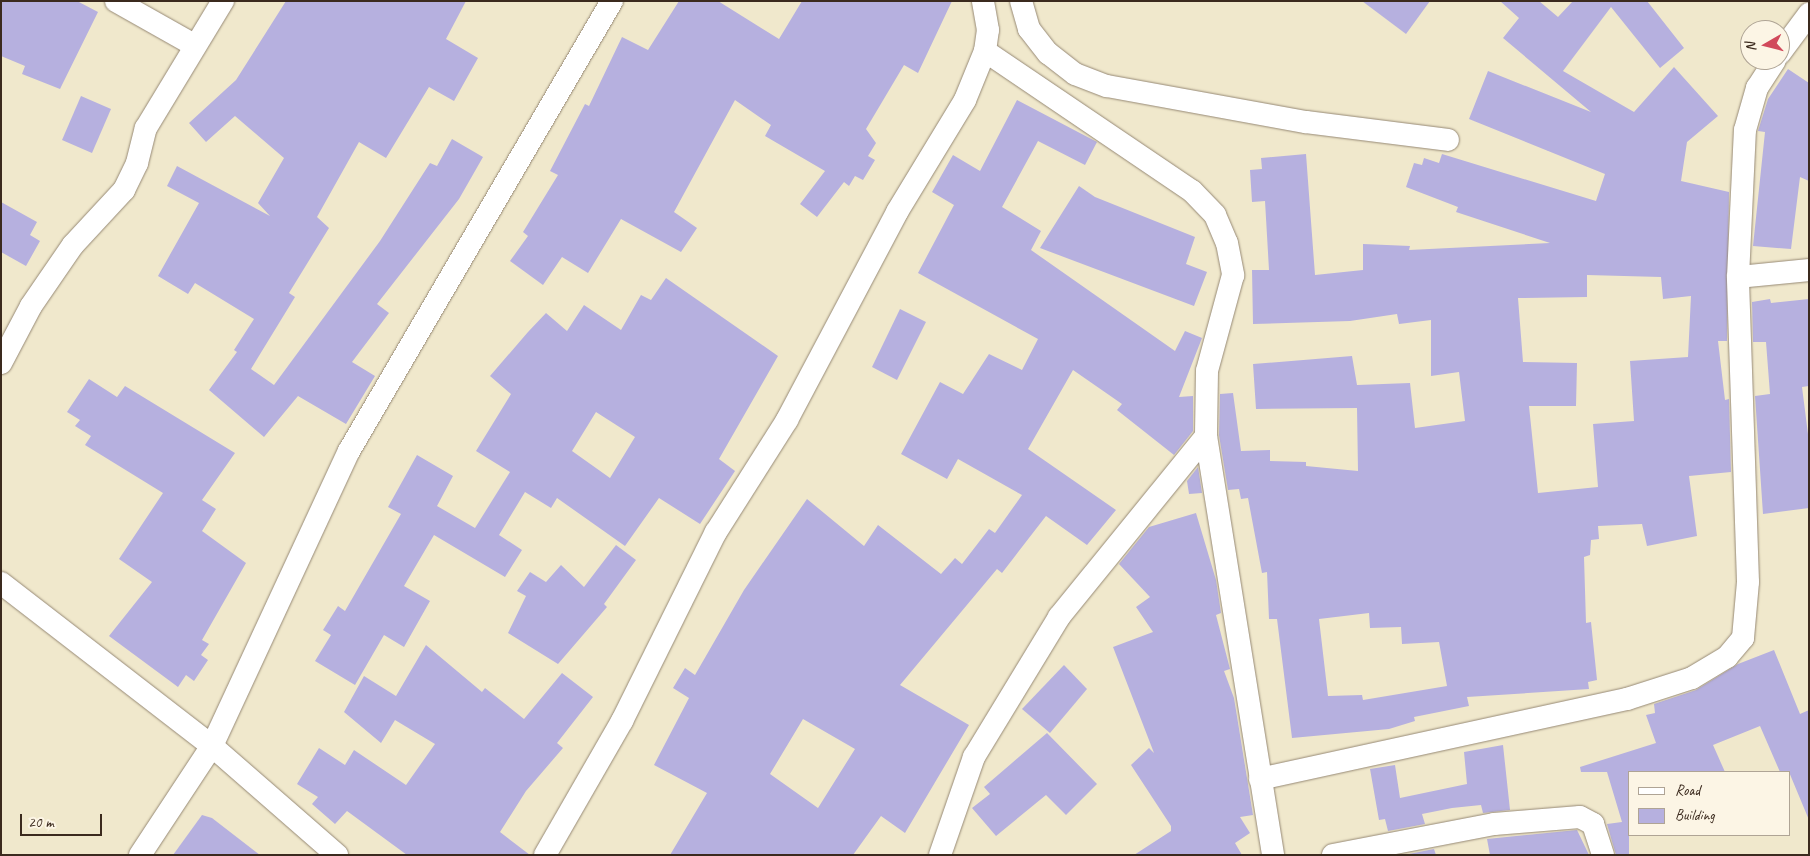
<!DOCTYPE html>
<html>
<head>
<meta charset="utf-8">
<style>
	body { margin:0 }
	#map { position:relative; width:1810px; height:856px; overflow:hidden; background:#f0e8cc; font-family:Caveat,sans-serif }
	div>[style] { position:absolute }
	.building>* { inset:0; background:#b6b0df }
	.roads { filter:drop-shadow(0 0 1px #968975) drop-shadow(0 0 1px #968975) }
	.minor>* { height:22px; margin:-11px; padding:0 11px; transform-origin:11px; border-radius:11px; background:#fff }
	span { translate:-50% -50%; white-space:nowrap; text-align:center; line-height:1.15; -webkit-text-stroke:4.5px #fcf5e5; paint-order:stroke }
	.frame { position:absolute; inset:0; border:2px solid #3b2a1e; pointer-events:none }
	.legend { position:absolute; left:1628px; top:771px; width:162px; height:65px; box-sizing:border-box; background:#fcf5e5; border:1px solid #afa495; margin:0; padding:6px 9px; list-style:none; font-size:15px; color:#3b2a1e }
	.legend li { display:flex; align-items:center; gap:10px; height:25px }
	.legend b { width:25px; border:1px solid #afa495 }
	.north { position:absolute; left:1740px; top:20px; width:50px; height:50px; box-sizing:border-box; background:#fcf5e5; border:1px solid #afa495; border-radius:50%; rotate:262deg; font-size:14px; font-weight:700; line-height:20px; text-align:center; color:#3b2a1e }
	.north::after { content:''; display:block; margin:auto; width:18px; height:22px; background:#d1495b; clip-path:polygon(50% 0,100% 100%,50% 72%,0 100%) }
	.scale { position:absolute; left:20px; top:814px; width:82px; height:22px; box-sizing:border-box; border:2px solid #3b2a1e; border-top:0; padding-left:6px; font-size:15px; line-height:18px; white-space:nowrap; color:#3b2a1e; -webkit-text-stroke:4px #fcf5e5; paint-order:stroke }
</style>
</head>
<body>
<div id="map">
	<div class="building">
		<div style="clip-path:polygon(1px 1px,77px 1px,98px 12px,60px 89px,22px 74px,25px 66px,1px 56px)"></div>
		<div style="clip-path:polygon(286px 1px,466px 1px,446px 39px,478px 58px,454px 101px,429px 87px,386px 158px,359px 142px,317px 217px,329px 228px,289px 293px,295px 297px,251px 369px,274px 385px,380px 241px,430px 163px,437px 166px,452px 139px,483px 157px,459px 199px,377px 304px,389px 313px,352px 362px,375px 376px,346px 424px,298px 396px,264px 437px,209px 390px,237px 352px,234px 350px,254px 319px,195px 283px,188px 294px,158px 276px,199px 203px,167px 186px,177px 166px,270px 216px,258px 203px,284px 158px,235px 116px,206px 142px,189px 123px,236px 80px)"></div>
		<div style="clip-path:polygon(679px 1px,718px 1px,779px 39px,802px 1px,952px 1px,918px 73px,904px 65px,866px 129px,876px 143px,868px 156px,875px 160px,863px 180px,855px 176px,849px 186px,844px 182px,817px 217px,800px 204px,825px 171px,765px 136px,771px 125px,735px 100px,674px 212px,697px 228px,681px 252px,621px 219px,588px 273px,562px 257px,543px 285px,510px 261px,528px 236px,523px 232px,558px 175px,550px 171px,585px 104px,589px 106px,622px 37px,648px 50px)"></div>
		<div style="clip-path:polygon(1362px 1px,1430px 1px,1406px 34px)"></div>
		<div style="clip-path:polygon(evenodd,1500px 1px,1539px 1px,1558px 17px,1573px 1px,1647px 1px,1684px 48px,1660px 68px,1611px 7px,1563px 71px,1634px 112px,1674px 67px,1718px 116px,1687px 142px,1681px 181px,1729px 192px,1727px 341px,1718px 341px,1725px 400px,1729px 399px,1731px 472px,1689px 476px,1697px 536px,1647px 546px,1642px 524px,1598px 526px,1599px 539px,1591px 540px,1590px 555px,1584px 557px,1586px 623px,1591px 622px,1597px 680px,1588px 682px,1589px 689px,1467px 697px,1469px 706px,1414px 717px,1415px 721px,1389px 729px,1292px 738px,1277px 619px,1269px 619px,1267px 572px,1262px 573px,1248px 498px,1241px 499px,1239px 489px,1228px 490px,1219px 435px,1220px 394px,1233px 393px,1241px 451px,1270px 450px,1270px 461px,1306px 462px,1306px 466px,1358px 471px,1357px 408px,1256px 409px,1253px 364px,1352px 356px,1357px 385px,1410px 383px,1415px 428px,1465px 421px,1459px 372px,1431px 376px,1431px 320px,1399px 324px,1397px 314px,1350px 321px,1253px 324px,1252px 270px,1269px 270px,1265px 201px,1252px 202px,1250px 170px,1262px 169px,1261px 158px,1306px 154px,1315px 275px,1363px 270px,1363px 244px,1410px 246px,1409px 250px,1550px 243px,1456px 212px,1458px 207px,1406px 187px,1414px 163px,1422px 165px,1424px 158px,1439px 163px,1442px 154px,1596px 201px,1605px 174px,1469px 119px,1488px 71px,1591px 112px,1503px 38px,1519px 18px,1500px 1px,1587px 275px,1661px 277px,1663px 299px,1691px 296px,1688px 357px,1630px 361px,1634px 421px,1593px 424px,1598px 487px,1538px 493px,1529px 406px,1576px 406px,1577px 363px,1523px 362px,1518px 298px,1587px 297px,1587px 275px,1500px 1px,1369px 613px,1370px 628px,1401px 627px,1402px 644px,1439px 642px,1447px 686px,1363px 700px,1362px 695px,1328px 696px,1319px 619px,1369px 613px)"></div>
		<div style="clip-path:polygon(1788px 69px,1809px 83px,1809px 181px,1800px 177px,1791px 249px,1753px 246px,1765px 132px,1758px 131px,1768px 99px)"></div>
		<div style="clip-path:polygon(81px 96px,111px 109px,92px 153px,62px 140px)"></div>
		<div style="clip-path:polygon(evenodd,1017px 100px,1097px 142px,1085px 165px,1038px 141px,1002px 207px,1041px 231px,1031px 250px,1175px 351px,1185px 331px,1202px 338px,1179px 397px,1193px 396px,1193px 431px,1174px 455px,1117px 410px,1122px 404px,1073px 370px,1028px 449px,1116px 510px,1087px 545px,1046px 516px,1002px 573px,997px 569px,900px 685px,969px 725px,905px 833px,881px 816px,853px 855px,670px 855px,707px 793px,654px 765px,689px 698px,673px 688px,685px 668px,695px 675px,744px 590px,807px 499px,864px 546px,878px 525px,941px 574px,955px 558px,962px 564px,989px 529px,995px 533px,1022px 495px,958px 459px,947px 479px,901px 454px,940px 382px,963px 394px,989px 354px,1022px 370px,1038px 339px,918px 273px,954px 205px,932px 192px,953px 155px,980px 171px,1017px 100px,803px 719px,855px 749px,818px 808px,770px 774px,803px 719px)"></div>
		<div style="clip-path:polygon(1079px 186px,1095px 197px,1195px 237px,1186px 264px,1207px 272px,1194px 306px,1040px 248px)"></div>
		<div style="clip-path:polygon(1px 202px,37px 222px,30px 235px,40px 241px,26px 266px,1px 252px)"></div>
		<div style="clip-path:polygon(evenodd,666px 278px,778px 356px,719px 459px,735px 471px,700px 524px,659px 498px,625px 546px,557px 498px,551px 508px,525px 492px,499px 535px,522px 550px,505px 577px,434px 535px,404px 586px,430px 601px,404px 647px,384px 635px,355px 685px,315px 661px,331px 635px,323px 630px,338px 606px,345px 611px,401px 514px,388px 507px,417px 455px,453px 476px,437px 506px,475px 528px,510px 472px,476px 451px,511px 394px,490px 376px,528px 332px,546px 313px,567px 331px,584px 305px,621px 330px,641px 295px,651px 300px,666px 278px,596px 412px,635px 437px,610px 478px,572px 451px,596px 412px)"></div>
		<div style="clip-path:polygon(1770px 299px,1771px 303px,1809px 299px,1809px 386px,1802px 387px,1809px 442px,1809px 508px,1763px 514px,1755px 396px,1770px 394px,1766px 342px,1753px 342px,1752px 302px)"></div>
		<div style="clip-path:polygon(900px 309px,926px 322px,897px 380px,872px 367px)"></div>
		<div style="clip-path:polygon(89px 379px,117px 397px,125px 386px,235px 453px,202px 500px,216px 509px,202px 531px,246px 563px,202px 640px,209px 644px,201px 655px,208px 660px,194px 681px,186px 675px,178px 687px,109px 636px,152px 582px,119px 559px,163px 493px,85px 445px,91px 436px,75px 426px,80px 420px,67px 412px)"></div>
		<div style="clip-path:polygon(1198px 467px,1202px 493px,1189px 494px,1187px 481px)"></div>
		<div style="clip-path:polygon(1196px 513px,1216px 580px,1221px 613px,1216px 615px,1230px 669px,1224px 671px,1234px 698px,1253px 815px,1240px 817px,1250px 833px,1235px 843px,1242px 855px,1134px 855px,1171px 831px,1171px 826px,1131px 765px,1149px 748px,1154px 753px,1113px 647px,1153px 632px,1136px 607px,1150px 597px,1119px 564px,1149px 527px)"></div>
		<div style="clip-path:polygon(616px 545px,636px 560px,604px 604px,607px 607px,558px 664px,508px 633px,526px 596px,517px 591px,530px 572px,546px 582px,561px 565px,584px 587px)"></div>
		<div style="clip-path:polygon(426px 645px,482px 692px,485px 688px,524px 719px,562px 673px,593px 697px,557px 743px,563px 748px,526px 791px,500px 832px,530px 855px,407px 855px,347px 811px,335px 824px,312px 804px,318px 797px,297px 784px,319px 748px,345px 765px,354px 750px,406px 785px,435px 744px,395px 720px,381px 743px,344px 712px,364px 676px,396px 696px)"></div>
		<div style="clip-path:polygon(1774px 650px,1800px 714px,1809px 710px,1809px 820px,1789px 772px,1780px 772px,1760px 726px,1713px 745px,1725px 772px,1629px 772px,1629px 855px,1616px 855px,1607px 824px,1622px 822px,1607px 772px,1581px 772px,1580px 767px,1656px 743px,1646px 715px,1655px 713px,1654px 704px,1696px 690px,1738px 664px)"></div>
		<div style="clip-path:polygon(1064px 665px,1087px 689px,1050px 733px,1022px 709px)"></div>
		<div style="clip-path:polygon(1047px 733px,1097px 784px,1066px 815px,1046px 795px,996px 836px,972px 808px,990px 794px,984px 787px)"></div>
		<div style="clip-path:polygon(1503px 745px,1510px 810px,1483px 813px,1481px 805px,1452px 808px,1422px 814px,1425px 824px,1388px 831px,1385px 819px,1379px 820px,1370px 769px,1395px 765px,1400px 798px,1467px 784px,1464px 752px)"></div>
		<div style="clip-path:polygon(202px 815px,212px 818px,260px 855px,173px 855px)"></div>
		<div style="clip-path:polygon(1577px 830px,1589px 855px,1490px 855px,1487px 839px)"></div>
		<div style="clip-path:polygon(1434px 849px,1436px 855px,1404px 855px)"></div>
	</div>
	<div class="roads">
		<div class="minor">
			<div style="left:116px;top:1px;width:90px;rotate:29.4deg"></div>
			<div style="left:1021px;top:1px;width:29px;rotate:74deg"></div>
			<div style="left:1029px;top:29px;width:31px;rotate:52deg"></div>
			<div style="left:1048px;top:53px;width:34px;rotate:38deg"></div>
			<div style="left:1075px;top:74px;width:34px;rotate:21deg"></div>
			<div style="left:1107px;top:86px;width:202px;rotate:10.3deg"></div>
			<div style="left:1306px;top:122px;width:143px;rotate:7.2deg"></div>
			<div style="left:985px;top:51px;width:250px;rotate:34.1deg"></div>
			<div style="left:1192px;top:191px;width:33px;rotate:46deg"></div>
			<div style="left:1215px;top:215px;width:30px;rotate:67deg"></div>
			<div style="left:1227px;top:243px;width:33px;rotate:79deg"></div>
			<div style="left:1233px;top:275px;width:99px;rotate:105.2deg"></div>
			<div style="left:1207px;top:371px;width:65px;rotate:90.9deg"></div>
			<div style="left:1206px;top:436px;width:424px;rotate:80.9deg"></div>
			<div style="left:1780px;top:53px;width:49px;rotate:-53.4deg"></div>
			<div style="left:1738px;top:277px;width:71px;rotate:-5.6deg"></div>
			<div style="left:1px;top:363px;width:64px;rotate:-62.2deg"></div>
			<div style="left:31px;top:306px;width:74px;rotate:-55.5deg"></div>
			<div style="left:73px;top:245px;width:75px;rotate:-47.2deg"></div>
			<div style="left:124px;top:190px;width:30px;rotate:-64deg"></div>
			<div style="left:137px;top:163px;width:36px;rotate:-76deg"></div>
			<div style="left:146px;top:128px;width:149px;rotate:-58.8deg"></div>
			<div style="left:1px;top:583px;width:267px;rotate:37.7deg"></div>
			<div style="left:212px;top:746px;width:166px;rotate:41.1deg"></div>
			<div style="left:1260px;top:779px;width:376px;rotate:-12.3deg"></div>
			<div style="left:1627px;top:699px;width:68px;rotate:-17.9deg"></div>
			<div style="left:1692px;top:678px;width:41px;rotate:-31deg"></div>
			<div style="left:1727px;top:657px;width:25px;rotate:-50deg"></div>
			<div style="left:1743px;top:638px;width:56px;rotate:-84.9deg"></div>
			<div style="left:1748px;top:582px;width:305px;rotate:-91.9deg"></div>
			<div style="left:1738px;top:277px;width:147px;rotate:-87.3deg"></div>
			<div style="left:1745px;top:130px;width:44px;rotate:-74.1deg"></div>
			<div style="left:1757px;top:88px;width:33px;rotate:-57deg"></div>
			<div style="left:140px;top:855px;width:131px;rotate:-56.6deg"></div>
			<div style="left:212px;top:746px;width:325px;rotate:-65.1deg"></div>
			<div style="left:349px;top:451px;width:521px;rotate:-59.7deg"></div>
			<div style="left:545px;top:855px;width:155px;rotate:-60.1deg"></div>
			<div style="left:622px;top:721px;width:211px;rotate:-63.6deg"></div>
			<div style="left:716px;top:532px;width:133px;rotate:-57.6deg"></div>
			<div style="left:787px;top:420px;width:235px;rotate:-62.1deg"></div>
			<div style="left:897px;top:212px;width:131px;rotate:-58.7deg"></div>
			<div style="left:965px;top:100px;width:53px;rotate:-67.8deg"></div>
			<div style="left:985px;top:51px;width:21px;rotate:-82deg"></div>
			<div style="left:988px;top:30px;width:29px;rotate:-100deg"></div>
			<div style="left:940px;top:855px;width:104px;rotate:-70.9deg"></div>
			<div style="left:974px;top:757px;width:164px;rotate:-58.7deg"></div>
			<div style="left:1059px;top:617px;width:233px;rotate:-50.9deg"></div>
			<div style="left:1333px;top:855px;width:164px;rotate:-10.9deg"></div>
			<div style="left:1494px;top:824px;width:86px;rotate:-4.7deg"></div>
			<div style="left:1580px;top:817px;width:15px;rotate:28deg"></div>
			<div style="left:1593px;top:824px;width:33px;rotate:72deg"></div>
		</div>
	</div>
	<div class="frame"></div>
	<ul class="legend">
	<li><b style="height:6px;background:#fff"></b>Road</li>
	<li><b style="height:14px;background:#b6b0df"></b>Building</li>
	</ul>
	<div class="north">N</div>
	<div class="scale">20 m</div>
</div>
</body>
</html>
